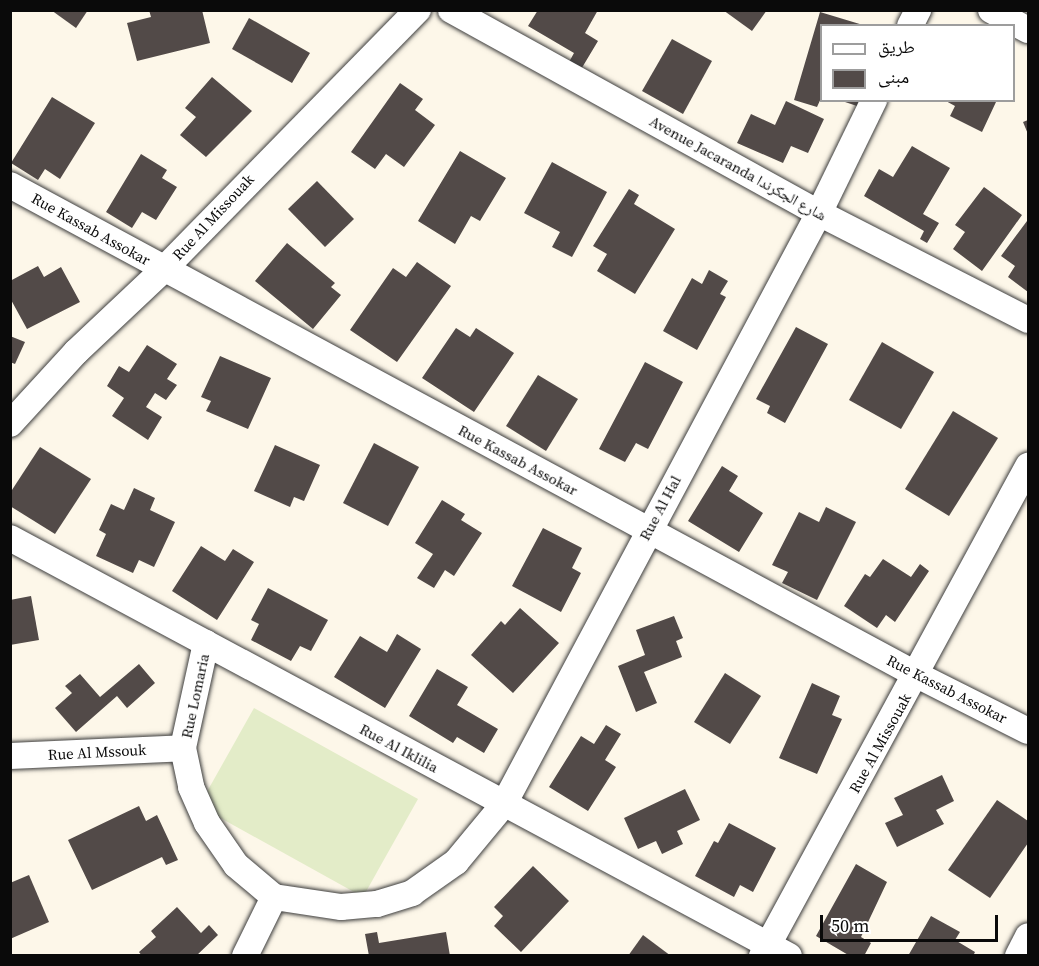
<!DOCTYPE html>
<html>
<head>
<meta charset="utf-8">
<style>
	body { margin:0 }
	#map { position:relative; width:1039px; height:966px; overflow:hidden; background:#fdf7e9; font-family:"Source Serif 4","Noto Naskh Arabic",serif }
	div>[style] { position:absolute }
	.pitch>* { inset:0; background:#e3ecc8 }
	.building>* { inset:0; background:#524a48 }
	.roads { filter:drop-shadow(0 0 2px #3d3d3d) drop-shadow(0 0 2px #3d3d3d) }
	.street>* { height:26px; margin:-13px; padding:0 13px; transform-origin:13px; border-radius:13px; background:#fff }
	span { translate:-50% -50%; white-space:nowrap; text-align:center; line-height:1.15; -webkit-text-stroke:6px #fff; paint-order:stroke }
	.street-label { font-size:15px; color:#0a0a0a }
	.frame { position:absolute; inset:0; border:12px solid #0a0a0a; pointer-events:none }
	.legend { position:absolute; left:820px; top:24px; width:195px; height:78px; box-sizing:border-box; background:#fff; border:2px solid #9d9d9d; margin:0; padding:8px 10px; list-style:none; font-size:18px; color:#0a0a0a }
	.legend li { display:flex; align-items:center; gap:12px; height:30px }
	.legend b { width:30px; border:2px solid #9d9d9d }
	.scale { position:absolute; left:820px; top:915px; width:178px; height:27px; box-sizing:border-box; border:3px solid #0a0a0a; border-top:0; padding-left:8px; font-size:18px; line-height:21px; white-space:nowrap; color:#0a0a0a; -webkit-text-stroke:4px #fff; paint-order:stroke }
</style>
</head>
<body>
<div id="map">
	<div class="pitch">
		<div style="clip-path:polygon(254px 708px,418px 799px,363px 897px,199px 806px)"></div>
	</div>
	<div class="building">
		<div style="clip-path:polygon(51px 10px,88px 10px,76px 28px)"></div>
		<div style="clip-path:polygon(149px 10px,202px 10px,210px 43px,137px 61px,127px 23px,151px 17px)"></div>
		<div style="clip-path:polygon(538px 10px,598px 10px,585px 33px,598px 41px,580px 71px,568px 64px,574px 53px,528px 26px)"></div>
		<div style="clip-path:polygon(723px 10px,767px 10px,752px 31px)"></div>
		<div style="clip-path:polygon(820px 12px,863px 25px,822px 26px,822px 96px,817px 107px,794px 100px)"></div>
		<div style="clip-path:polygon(249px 18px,310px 53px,292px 83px,232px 49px)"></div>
		<div style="clip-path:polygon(672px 39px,712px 61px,683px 114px,642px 91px)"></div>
		<div style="clip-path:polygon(212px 77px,252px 111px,206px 157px,180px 135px,196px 117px,185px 108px)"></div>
		<div style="clip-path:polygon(400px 83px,423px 99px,415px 110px,435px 125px,404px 167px,386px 154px,375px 169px,351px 152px)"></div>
		<div style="clip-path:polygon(52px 97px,95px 123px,60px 179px,45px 169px,38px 180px,11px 163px)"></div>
		<div style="clip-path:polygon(839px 100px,859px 100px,857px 106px)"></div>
		<div style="clip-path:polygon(944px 100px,994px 100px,996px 102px,982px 132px,950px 116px,955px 106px)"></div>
		<div style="clip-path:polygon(786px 101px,824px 119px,808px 153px,791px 146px,783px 163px,737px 143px,751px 114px,775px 125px)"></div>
		<div style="clip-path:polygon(1028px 120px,1028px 134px,1023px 122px)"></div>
		<div style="clip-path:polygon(912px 146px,950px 168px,923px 214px,939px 223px,927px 243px,920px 239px,924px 231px,864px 196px,879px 169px,893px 177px)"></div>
		<div style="clip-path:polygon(460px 151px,506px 178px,480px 221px,471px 216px,455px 244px,418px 221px)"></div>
		<div style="clip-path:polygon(141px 154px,167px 170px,162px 178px,177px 187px,156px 220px,142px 212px,132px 228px,106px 212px)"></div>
		<div style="clip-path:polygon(552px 162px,607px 192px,572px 257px,552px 247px,560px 232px,524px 213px)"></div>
		<div style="clip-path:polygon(317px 181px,354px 219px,325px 247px,288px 209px)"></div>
		<div style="clip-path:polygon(984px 187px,1022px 215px,982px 271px,953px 249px,965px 232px,955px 225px)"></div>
		<div style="clip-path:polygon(629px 189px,639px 195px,634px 204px,675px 229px,635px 294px,597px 271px,607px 254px,593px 246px)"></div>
		<div style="clip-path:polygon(1027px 221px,1028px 222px,1028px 292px,1008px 277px,1015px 266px,1001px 256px)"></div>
		<div style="clip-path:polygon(287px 243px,335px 283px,331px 287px,341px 295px,313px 329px,255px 281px)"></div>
		<div style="clip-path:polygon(417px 262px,451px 286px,397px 362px,350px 330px,393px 268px,406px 277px)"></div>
		<div style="clip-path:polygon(38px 266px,44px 277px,61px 267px,80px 302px,27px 329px,10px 298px,10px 281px)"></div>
		<div style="clip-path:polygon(709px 270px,728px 281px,720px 294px,726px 297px,697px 350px,663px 331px,692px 278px,702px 284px)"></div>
		<div style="clip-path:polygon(796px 327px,828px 344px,785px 423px,767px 413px,770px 406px,756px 399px)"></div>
		<div style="clip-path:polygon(456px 328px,470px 337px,476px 328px,514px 353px,474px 412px,422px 378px)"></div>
		<div style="clip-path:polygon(10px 336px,25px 342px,15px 364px,10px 362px)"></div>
		<div style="clip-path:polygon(882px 342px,934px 372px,901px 429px,849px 400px)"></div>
		<div style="clip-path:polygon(147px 345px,177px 364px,167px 379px,177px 385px,166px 400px,155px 393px,146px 407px,162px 417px,148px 440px,112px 416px,124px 398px,107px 386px,119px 366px,129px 372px)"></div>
		<div style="clip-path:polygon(220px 356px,271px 378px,248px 429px,206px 411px,211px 401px,201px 397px)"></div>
		<div style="clip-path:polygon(645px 362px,683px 382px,648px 449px,636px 443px,625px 462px,599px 449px)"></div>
		<div style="clip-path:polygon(538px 375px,578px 399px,546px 451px,506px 426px)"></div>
		<div style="clip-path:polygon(953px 411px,998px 438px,949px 516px,905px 489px)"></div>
		<div style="clip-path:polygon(374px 443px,419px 467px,388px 526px,343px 503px)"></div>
		<div style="clip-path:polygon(275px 445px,320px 465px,304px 501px,294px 497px,290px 507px,254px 491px)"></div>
		<div style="clip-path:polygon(40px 447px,91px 479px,55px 534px,10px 506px,10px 493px)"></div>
		<div style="clip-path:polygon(722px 466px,738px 476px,729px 491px,763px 513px,739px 552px,688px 521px)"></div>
		<div style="clip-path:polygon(134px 488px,155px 498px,150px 510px,175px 522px,154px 567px,139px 560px,133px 573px,96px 556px,106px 534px,99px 530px,111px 504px,124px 510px)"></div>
		<div style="clip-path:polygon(442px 500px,465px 514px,461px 520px,482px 533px,454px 576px,445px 570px,434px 588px,417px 578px,433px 554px,415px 543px)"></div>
		<div style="clip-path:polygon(826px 507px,856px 522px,817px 600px,782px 583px,788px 572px,772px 565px,799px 512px,819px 522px)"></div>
		<div style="clip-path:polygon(543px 528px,582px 548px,572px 568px,581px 573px,561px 612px,512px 586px)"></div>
		<div style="clip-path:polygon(201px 546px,225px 561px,233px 549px,254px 562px,217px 620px,172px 591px)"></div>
		<div style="clip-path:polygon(883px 559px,911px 577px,920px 564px,929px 571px,895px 622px,886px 615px,877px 628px,844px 606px,865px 574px,870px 577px)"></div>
		<div style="clip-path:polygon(268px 588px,328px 620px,311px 651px,300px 646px,291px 661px,251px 640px,259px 624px,251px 620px)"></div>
		<div style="clip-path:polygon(31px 596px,39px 640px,10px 645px,10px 600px)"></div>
		<div style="clip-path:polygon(520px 608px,559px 643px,513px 693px,471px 655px,501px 621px,505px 625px)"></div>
		<div style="clip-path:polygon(674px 616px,683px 638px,676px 641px,682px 657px,644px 672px,657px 703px,636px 712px,618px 666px,645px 655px,636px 630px)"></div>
		<div style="clip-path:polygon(397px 634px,421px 649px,385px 708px,334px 677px,360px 636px,387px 652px)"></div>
		<div style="clip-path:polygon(139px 664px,155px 683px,127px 708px,117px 696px,76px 732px,55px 708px,72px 693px,65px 686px,80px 674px,100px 697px)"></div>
		<div style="clip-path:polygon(437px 669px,468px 687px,457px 705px,498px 729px,484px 753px,457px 737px,453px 743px,409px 716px)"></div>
		<div style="clip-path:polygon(725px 673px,761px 696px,730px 744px,694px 722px)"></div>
		<div style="clip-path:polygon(812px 683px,840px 696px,832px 715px,842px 719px,817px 774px,779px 758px)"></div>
		<div style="clip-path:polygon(606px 725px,621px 734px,605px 760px,616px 767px,588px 811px,549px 787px,581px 736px,594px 744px)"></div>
		<div style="clip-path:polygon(942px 775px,954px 801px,936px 810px,944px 824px,897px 847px,885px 823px,903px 815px,894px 798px)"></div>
		<div style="clip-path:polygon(685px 789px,700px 820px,677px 831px,683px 844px,662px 854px,656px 841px,638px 849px,624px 818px)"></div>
		<div style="clip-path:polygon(997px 800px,1028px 821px,1028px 843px,990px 898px,948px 870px)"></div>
		<div style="clip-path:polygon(139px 806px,146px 821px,157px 815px,178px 860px,166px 865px,162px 857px,92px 890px,68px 840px)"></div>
		<div style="clip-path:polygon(729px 823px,776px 848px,753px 892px,740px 885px,734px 897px,695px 876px,714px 841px,718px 843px)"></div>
		<div style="clip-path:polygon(856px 864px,887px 882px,861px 937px,871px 943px,864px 956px,850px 956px,816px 936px)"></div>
		<div style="clip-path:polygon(533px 866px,569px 901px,521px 952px,494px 926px,503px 916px,494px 907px)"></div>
		<div style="clip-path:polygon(29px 875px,49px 922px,10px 939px,10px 883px)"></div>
		<div style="clip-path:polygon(177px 907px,201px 933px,209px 925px,218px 935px,196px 956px,142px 956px,139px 952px,156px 937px,151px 931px)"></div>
		<div style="clip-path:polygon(931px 916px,960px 932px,955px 940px,975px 952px,973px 956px,908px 956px)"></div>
		<div style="clip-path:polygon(377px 932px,379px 943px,446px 932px,450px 956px,369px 956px,365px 934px)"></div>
		<div style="clip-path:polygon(643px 935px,671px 956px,628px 956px)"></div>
	</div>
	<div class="roads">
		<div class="street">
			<div style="left:451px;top:10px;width:420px;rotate:28.9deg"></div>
			<div style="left:819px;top:213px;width:235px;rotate:27.1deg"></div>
			<div style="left:991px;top:10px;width:42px;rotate:28.4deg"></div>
			<div style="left:910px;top:26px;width:18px;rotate:-63deg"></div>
			<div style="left:10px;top:185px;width:1031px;rotate:28.38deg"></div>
			<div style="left:917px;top:675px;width:124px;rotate:26.8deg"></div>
			<div style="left:10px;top:424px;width:98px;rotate:-47.5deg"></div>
			<div style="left:76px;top:352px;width:121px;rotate:-43.3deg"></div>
			<div style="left:164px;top:269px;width:363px;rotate:-45.6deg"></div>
			<div style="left:10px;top:538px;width:884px;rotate:28.22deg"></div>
			<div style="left:206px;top:643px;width:107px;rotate:102.4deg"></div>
			<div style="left:183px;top:748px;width:40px;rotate:78deg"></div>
			<div style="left:191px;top:787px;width:39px;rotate:66deg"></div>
			<div style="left:207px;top:823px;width:51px;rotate:55.4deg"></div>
			<div style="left:236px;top:865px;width:50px;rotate:40.1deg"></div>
			<div style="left:274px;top:897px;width:68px;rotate:8.5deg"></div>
			<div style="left:341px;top:907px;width:36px;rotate:-5deg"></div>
			<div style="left:377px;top:904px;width:37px;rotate:-17deg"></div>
			<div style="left:412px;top:893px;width:54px;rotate:-35.2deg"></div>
			<div style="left:456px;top:862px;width:75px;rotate:-50.4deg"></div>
			<div style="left:504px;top:804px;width:670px;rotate:-61.94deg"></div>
			<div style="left:819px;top:213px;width:126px;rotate:-64deg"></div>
			<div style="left:10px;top:756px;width:173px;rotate:-2.6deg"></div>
			<div style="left:245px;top:956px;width:66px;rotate:-63.8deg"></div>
			<div style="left:762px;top:956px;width:558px;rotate:-61.5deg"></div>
			<div style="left:1018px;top:956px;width:22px;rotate:-63deg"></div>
		</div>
	</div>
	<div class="street-label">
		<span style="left:738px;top:168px;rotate:29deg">Avenue Jacaranda شارع الجكرندا</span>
		<span style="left:213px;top:217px;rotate:-47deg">Rue Al Missouak</span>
		<span style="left:91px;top:229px;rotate:29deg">Rue Kassab Assokar</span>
		<span style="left:518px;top:460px;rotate:28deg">Rue Kassab Assokar</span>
		<span style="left:660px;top:508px;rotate:-62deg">Rue Al Hal</span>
		<span style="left:947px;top:689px;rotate:27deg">Rue Kassab Assokar</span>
		<span style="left:195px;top:696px;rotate:-78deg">Rue Lomaria</span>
		<span style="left:880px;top:743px;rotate:-61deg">Rue Al Missouak</span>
		<span style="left:399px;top:748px;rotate:28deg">Rue Al Iklilia</span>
		<span style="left:97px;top:752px;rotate:-3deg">Rue Al Mssouk</span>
	</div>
	<div class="frame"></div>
	<ul class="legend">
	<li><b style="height:8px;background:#fff"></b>طريق</li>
	<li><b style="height:16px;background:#524a48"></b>مبنى</li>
	</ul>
	<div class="scale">50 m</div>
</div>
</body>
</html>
